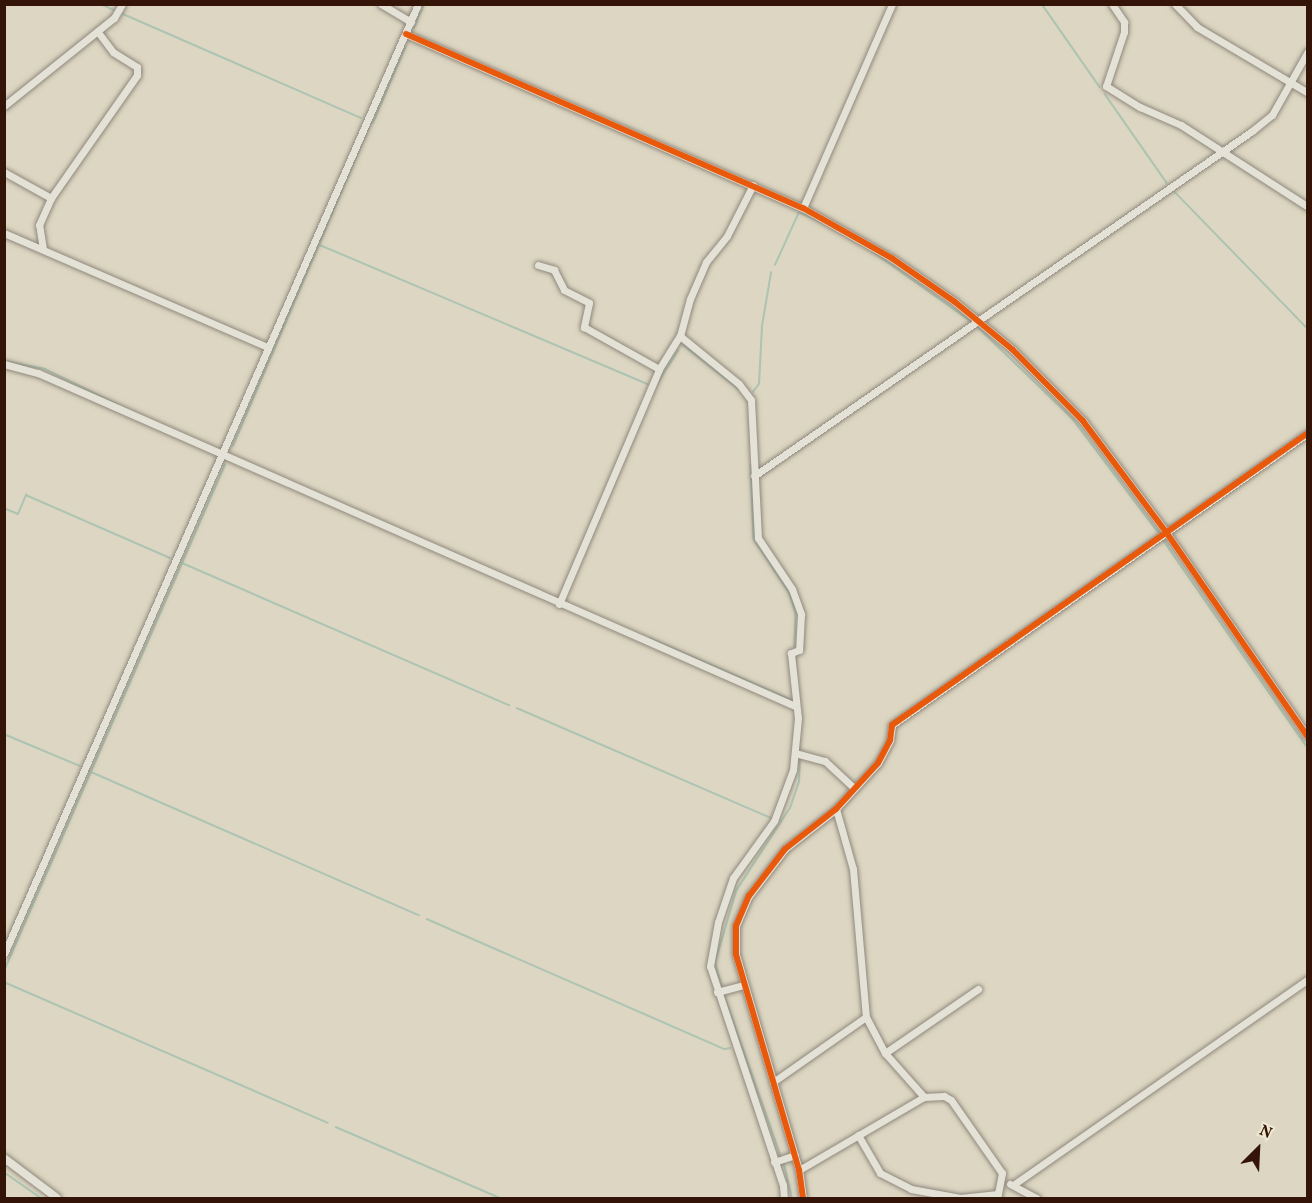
<!DOCTYPE html>
<html>
<head>
<meta charset="utf-8">
<style>
	body { margin:0 }
	#map { position:relative; width:1312px; height:1203px; overflow:hidden; background:#dcd6c2; font-family:Vollkorn,serif }
	div>[style] { position:absolute }
	.stream>* { height:1.5px; margin:-0.75px; padding:0 0.75px; transform-origin:0.75px; border-radius:0.75px; background:#acc4b1 }
	.roads { filter:drop-shadow(0 0 2px #90887c) drop-shadow(0 0 2px #90887c) }
	.minor>* { height:7px; margin:-3.5px; padding:0 3.5px; transform-origin:3.5px; border-radius:3.5px; background:#e4e1d7 }
	.tertiary>* { height:8px; margin:-4px; padding:0 4px; transform-origin:4px; border-radius:4px; background:#e4e1d7 }
	.cycleway>* { height:6px; margin:-3px; padding:0 3px; transform-origin:3px; border-radius:3px; background:#e8590c }
	span { translate:-50% -50%; white-space:nowrap; text-align:center; line-height:1.15; -webkit-text-stroke:6px #efe8d1; paint-order:stroke }
	.frame { position:absolute; inset:0; border:6px solid #331407; pointer-events:none }
	.north { position:absolute; left:1228px; top:1119px; width:60px; height:60px; -webkit-text-stroke:4px #efe8d1; paint-order:stroke; rotate:24deg; font-size:16px; font-weight:700; line-height:24px; text-align:center; color:#331407 }
	.north::after { content:''; display:block; margin:auto; width:21px; height:27px; background:#331407; clip-path:polygon(50% 0,100% 100%,50% 72%,0 100%) }
</style>
</head>
<body>
<div id="map">
	<div class="stream">
		<div style="left:101px;top:4px;width:14px;rotate:25deg"></div>
		<div style="left:1042px;top:4px;width:101px;rotate:55.1deg"></div>
		<div style="left:121px;top:13px;width:262px;rotate:23.6deg"></div>
		<div style="left:414px;top:28px;width:26px;rotate:-67deg"></div>
		<div style="left:1105px;top:94px;width:108px;rotate:55.1deg"></div>
		<div style="left:373px;top:123px;width:82px;rotate:-66.9deg"></div>
		<div style="left:1174px;top:191px;width:192px;rotate:45.8deg"></div>
		<div style="left:320px;top:245px;width:356px;rotate:23deg"></div>
		<div style="left:872px;top:251px;width:121px;rotate:35.3deg"></div>
		<div style="left:775px;top:265px;width:58px;rotate:-65.6deg"></div>
		<div style="left:799px;top:212px;width:26px;rotate:25deg"></div>
		<div style="left:977px;top:326px;width:134px;rotate:44.1deg"></div>
		<div style="left:1073px;top:419px;width:141px;rotate:53deg"></div>
		<div style="left:683px;top:345px;width:71px;rotate:38.2deg"></div>
		<div style="left:4px;top:361px;width:42px;rotate:11deg"></div>
		<div style="left:45px;top:369px;width:80px;rotate:25.9deg"></div>
		<div style="left:655px;top:387px;width:43px;rotate:-57.4deg"></div>
		<div style="left:753px;top:392px;width:10px;rotate:-53deg"></div>
		<div style="left:759px;top:384px;width:58px;rotate:-87deg"></div>
		<div style="left:762px;top:326px;width:54px;rotate:-80.4deg"></div>
		<div style="left:233px;top:446px;width:351px;rotate:-66.9deg"></div>
		<div style="left:751px;top:465px;width:74px;rotate:87.7deg"></div>
		<div style="left:754px;top:539px;width:66px;rotate:56.8deg"></div>
		<div style="left:790px;top:594px;width:21px;rotate:73deg"></div>
		<div style="left:796px;top:614px;width:32px;rotate:92deg"></div>
		<div style="left:4px;top:508px;width:15px;rotate:23deg"></div>
		<div style="left:18px;top:514px;width:21px;rotate:-67deg"></div>
		<div style="left:26px;top:495px;width:157px;rotate:23.6deg"></div>
		<div style="left:1164px;top:541px;width:252px;rotate:55.2deg"></div>
		<div style="left:180px;top:562px;width:359px;rotate:23.5deg"></div>
		<div style="left:650px;top:638px;width:155px;rotate:23.6deg"></div>
		<div style="left:796px;top:655px;width:97px;rotate:87.6deg"></div>
		<div style="left:517px;top:708px;width:277px;rotate:23.4deg"></div>
		<div style="left:4px;top:734px;width:82px;rotate:22.8deg"></div>
		<div style="left:89px;top:771px;width:360px;rotate:23.6deg"></div>
		<div style="left:427px;top:919px;width:325px;rotate:23.6deg"></div>
		<div style="left:725px;top:1049px;width:5px;rotate:-11deg"></div>
		<div style="left:4px;top:971px;width:552px;rotate:-66.41deg"></div>
		<div style="left:4px;top:982px;width:353px;rotate:23.5deg"></div>
		<div style="left:722px;top:987px;width:25px;rotate:-106deg"></div>
		<div style="left:715px;top:963px;width:75px;rotate:-73.7deg"></div>
		<div style="left:736px;top:891px;width:99px;rotate:-57deg"></div>
		<div style="left:790px;top:808px;width:28px;rotate:-71deg"></div>
		<div style="left:799px;top:782px;width:24px;rotate:-88deg"></div>
		<div style="left:724px;top:994px;width:172px;rotate:70.6deg"></div>
		<div style="left:336px;top:1127px;width:179px;rotate:23.4deg"></div>
		<div style="left:784px;top:1162px;width:37px;rotate:77deg"></div>
		<div style="left:4px;top:1172px;width:45px;rotate:35.1deg"></div>
	</div>
	<div class="roads">
		<div class="minor">
			<div style="left:381px;top:4px;width:35px;rotate:31deg"></div>
			<div style="left:1112px;top:4px;width:22px;rotate:56deg"></div>
			<div style="left:1124px;top:22px;width:10px;rotate:90deg"></div>
			<div style="left:1124px;top:32px;width:57px;rotate:108.4deg"></div>
			<div style="left:1106px;top:86px;width:40px;rotate:32deg"></div>
			<div style="left:1140px;top:107px;width:45px;rotate:23.7deg"></div>
			<div style="left:1181px;top:125px;width:151px;rotate:32.8deg"></div>
			<div style="left:1175px;top:4px;width:32px;rotate:46deg"></div>
			<div style="left:1197px;top:27px;width:129px;rotate:30.7deg"></div>
			<div style="left:406px;top:34px;width:433px;rotate:23.7deg"></div>
			<div style="left:803px;top:208px;width:103px;rotate:29.5deg"></div>
			<div style="left:893px;top:259px;width:75px;rotate:34.7deg"></div>
			<div style="left:955px;top:302px;width:75px;rotate:39.6deg"></div>
			<div style="left:1013px;top:350px;width:100px;rotate:45.4deg"></div>
			<div style="left:1083px;top:421px;width:139px;rotate:53.2deg"></div>
			<div style="left:1166px;top:532px;width:249px;rotate:55.3deg"></div>
			<div style="left:4px;top:106px;width:141px;rotate:-38.7deg"></div>
			<div style="left:114px;top:18px;width:16px;rotate:-60deg"></div>
			<div style="left:4px;top:172px;width:54px;rotate:29deg"></div>
			<div style="left:803px;top:208px;width:223px;rotate:-66.4deg"></div>
			<div style="left:4px;top:233px;width:288px;rotate:23.4deg"></div>
			<div style="left:43px;top:249px;width:24px;rotate:-99deg"></div>
			<div style="left:39px;top:225px;width:30px;rotate:-66deg"></div>
			<div style="left:51px;top:198px;width:150px;rotate:-55deg"></div>
			<div style="left:137px;top:75px;width:8px;rotate:-90deg"></div>
			<div style="left:137px;top:67px;width:28px;rotate:-148deg"></div>
			<div style="left:113px;top:52px;width:26px;rotate:-127deg"></div>
			<div style="left:538px;top:265px;width:17px;rotate:17deg"></div>
			<div style="left:554px;top:270px;width:22px;rotate:63deg"></div>
			<div style="left:564px;top:290px;width:28px;rotate:27deg"></div>
			<div style="left:589px;top:303px;width:25px;rotate:102deg"></div>
			<div style="left:584px;top:327px;width:86px;rotate:29.2deg"></div>
			<div style="left:680px;top:336px;width:76px;rotate:39.1deg"></div>
			<div style="left:739px;top:384px;width:20px;rotate:53deg"></div>
			<div style="left:751px;top:400px;width:138px;rotate:87.1deg"></div>
			<div style="left:758px;top:538px;width:61px;rotate:56.3deg"></div>
			<div style="left:792px;top:589px;width:27px;rotate:70deg"></div>
			<div style="left:801px;top:614px;width:36px;rotate:93deg"></div>
			<div style="left:799px;top:650px;width:9px;rotate:159deg"></div>
			<div style="left:791px;top:653px;width:65px;rotate:83.9deg"></div>
			<div style="left:798px;top:718px;width:52px;rotate:95.5deg"></div>
			<div style="left:793px;top:770px;width:54px;rotate:110.4deg"></div>
			<div style="left:774px;top:821px;width:70px;rotate:125.7deg"></div>
			<div style="left:733px;top:878px;width:46px;rotate:108.8deg"></div>
			<div style="left:718px;top:922px;width:45px;rotate:100.3deg"></div>
			<div style="left:710px;top:966px;width:231px;rotate:71.6deg"></div>
			<div style="left:783px;top:1185px;width:13px;rotate:86deg"></div>
			<div style="left:4px;top:364px;width:35px;rotate:15deg"></div>
			<div style="left:38px;top:373px;width:827px;rotate:23.74deg"></div>
			<div style="left:754px;top:476px;width:606px;rotate:-34.71deg"></div>
			<div style="left:1252px;top:131px;width:26px;rotate:-39deg"></div>
			<div style="left:1272px;top:115px;width:73px;rotate:-60.6deg"></div>
			<div style="left:559px;top:604px;width:255px;rotate:-66.9deg"></div>
			<div style="left:659px;top:369px;width:39px;rotate:-58deg"></div>
			<div style="left:680px;top:336px;width:38px;rotate:-75deg"></div>
			<div style="left:690px;top:299px;width:40px;rotate:-66.6deg"></div>
			<div style="left:706px;top:262px;width:33px;rotate:-51deg"></div>
			<div style="left:727px;top:236px;width:57px;rotate:-63deg"></div>
			<div style="left:795px;top:753px;width:31px;rotate:15deg"></div>
			<div style="left:825px;top:761px;width:40px;rotate:43deg"></div>
			<div style="left:836px;top:809px;width:62px;rotate:74.2deg"></div>
			<div style="left:853px;top:869px;width:149px;rotate:85deg"></div>
			<div style="left:866px;top:1017px;width:41px;rotate:62.2deg"></div>
			<div style="left:885px;top:1053px;width:59px;rotate:48.4deg"></div>
			<div style="left:924px;top:1097px;width:20px;rotate:-3deg"></div>
			<div style="left:944px;top:1096px;width:8px;rotate:30deg"></div>
			<div style="left:951px;top:1100px;width:89px;rotate:55.1deg"></div>
			<div style="left:1002px;top:1173px;width:25px;rotate:101deg"></div>
			<div style="left:4px;top:954px;width:1036px;rotate:-66.45deg"></div>
			<div style="left:717px;top:992px;width:27px;rotate:-15deg"></div>
			<div style="left:885px;top:1053px;width:113px;rotate:-34.5deg"></div>
			<div style="left:773px;top:1082px;width:113px;rotate:-35deg"></div>
			<div style="left:858px;top:1135px;width:44px;rotate:59.9deg"></div>
			<div style="left:880px;top:1173px;width:35px;rotate:27deg"></div>
			<div style="left:911px;top:1189px;width:50px;rotate:10.4deg"></div>
			<div style="left:960px;top:1198px;width:38px;rotate:-6deg"></div>
			<div style="left:774px;top:1162px;width:22px;rotate:-18deg"></div>
			<div style="left:799px;top:1170px;width:145px;rotate:-30.3deg"></div>
			<div style="left:1010px;top:1184px;width:30px;rotate:28deg"></div>
			<div style="left:1013px;top:1185px;width:360px;rotate:-34.9deg"></div>
			<div style="left:803px;top:1198px;width:28px;rotate:-98deg"></div>
			<div style="left:799px;top:1170px;width:225px;rotate:-106.3deg"></div>
			<div style="left:736px;top:954px;width:28px;rotate:-90deg"></div>
			<div style="left:736px;top:926px;width:33px;rotate:-67deg"></div>
			<div style="left:749px;top:896px;width:59px;rotate:-52.5deg"></div>
			<div style="left:785px;top:849px;width:65px;rotate:-38.1deg"></div>
			<div style="left:836px;top:809px;width:62px;rotate:-47.6deg"></div>
			<div style="left:878px;top:763px;width:26px;rotate:-62deg"></div>
			<div style="left:890px;top:740px;width:15px;rotate:-82deg"></div>
			<div style="left:892px;top:725px;width:508px;rotate:-35.07deg"></div>
		</div>
		<div class="tertiary">
			<div style="left:4px;top:1158px;width:66px;rotate:37deg"></div>
		</div>
	</div>
	<div class="cycleway">
		<div style="left:406px;top:34px;width:433px;rotate:23.7deg"></div>
		<div style="left:803px;top:208px;width:103px;rotate:29.5deg"></div>
		<div style="left:893px;top:259px;width:75px;rotate:34.7deg"></div>
		<div style="left:955px;top:302px;width:75px;rotate:39.6deg"></div>
		<div style="left:1013px;top:350px;width:100px;rotate:45.4deg"></div>
		<div style="left:1083px;top:421px;width:139px;rotate:53.2deg"></div>
		<div style="left:1166px;top:532px;width:249px;rotate:55.3deg"></div>
		<div style="left:803px;top:1198px;width:28px;rotate:-98deg"></div>
		<div style="left:799px;top:1170px;width:225px;rotate:-106.3deg"></div>
		<div style="left:736px;top:954px;width:28px;rotate:-90deg"></div>
		<div style="left:736px;top:926px;width:33px;rotate:-67deg"></div>
		<div style="left:749px;top:896px;width:59px;rotate:-52.5deg"></div>
		<div style="left:785px;top:849px;width:65px;rotate:-38.1deg"></div>
		<div style="left:836px;top:809px;width:62px;rotate:-47.6deg"></div>
		<div style="left:878px;top:763px;width:26px;rotate:-62deg"></div>
		<div style="left:890px;top:740px;width:15px;rotate:-82deg"></div>
		<div style="left:892px;top:725px;width:508px;rotate:-35.07deg"></div>
	</div>
	<div class="frame"></div>
	<div class="north">N</div>
</div>
</body>
</html>
